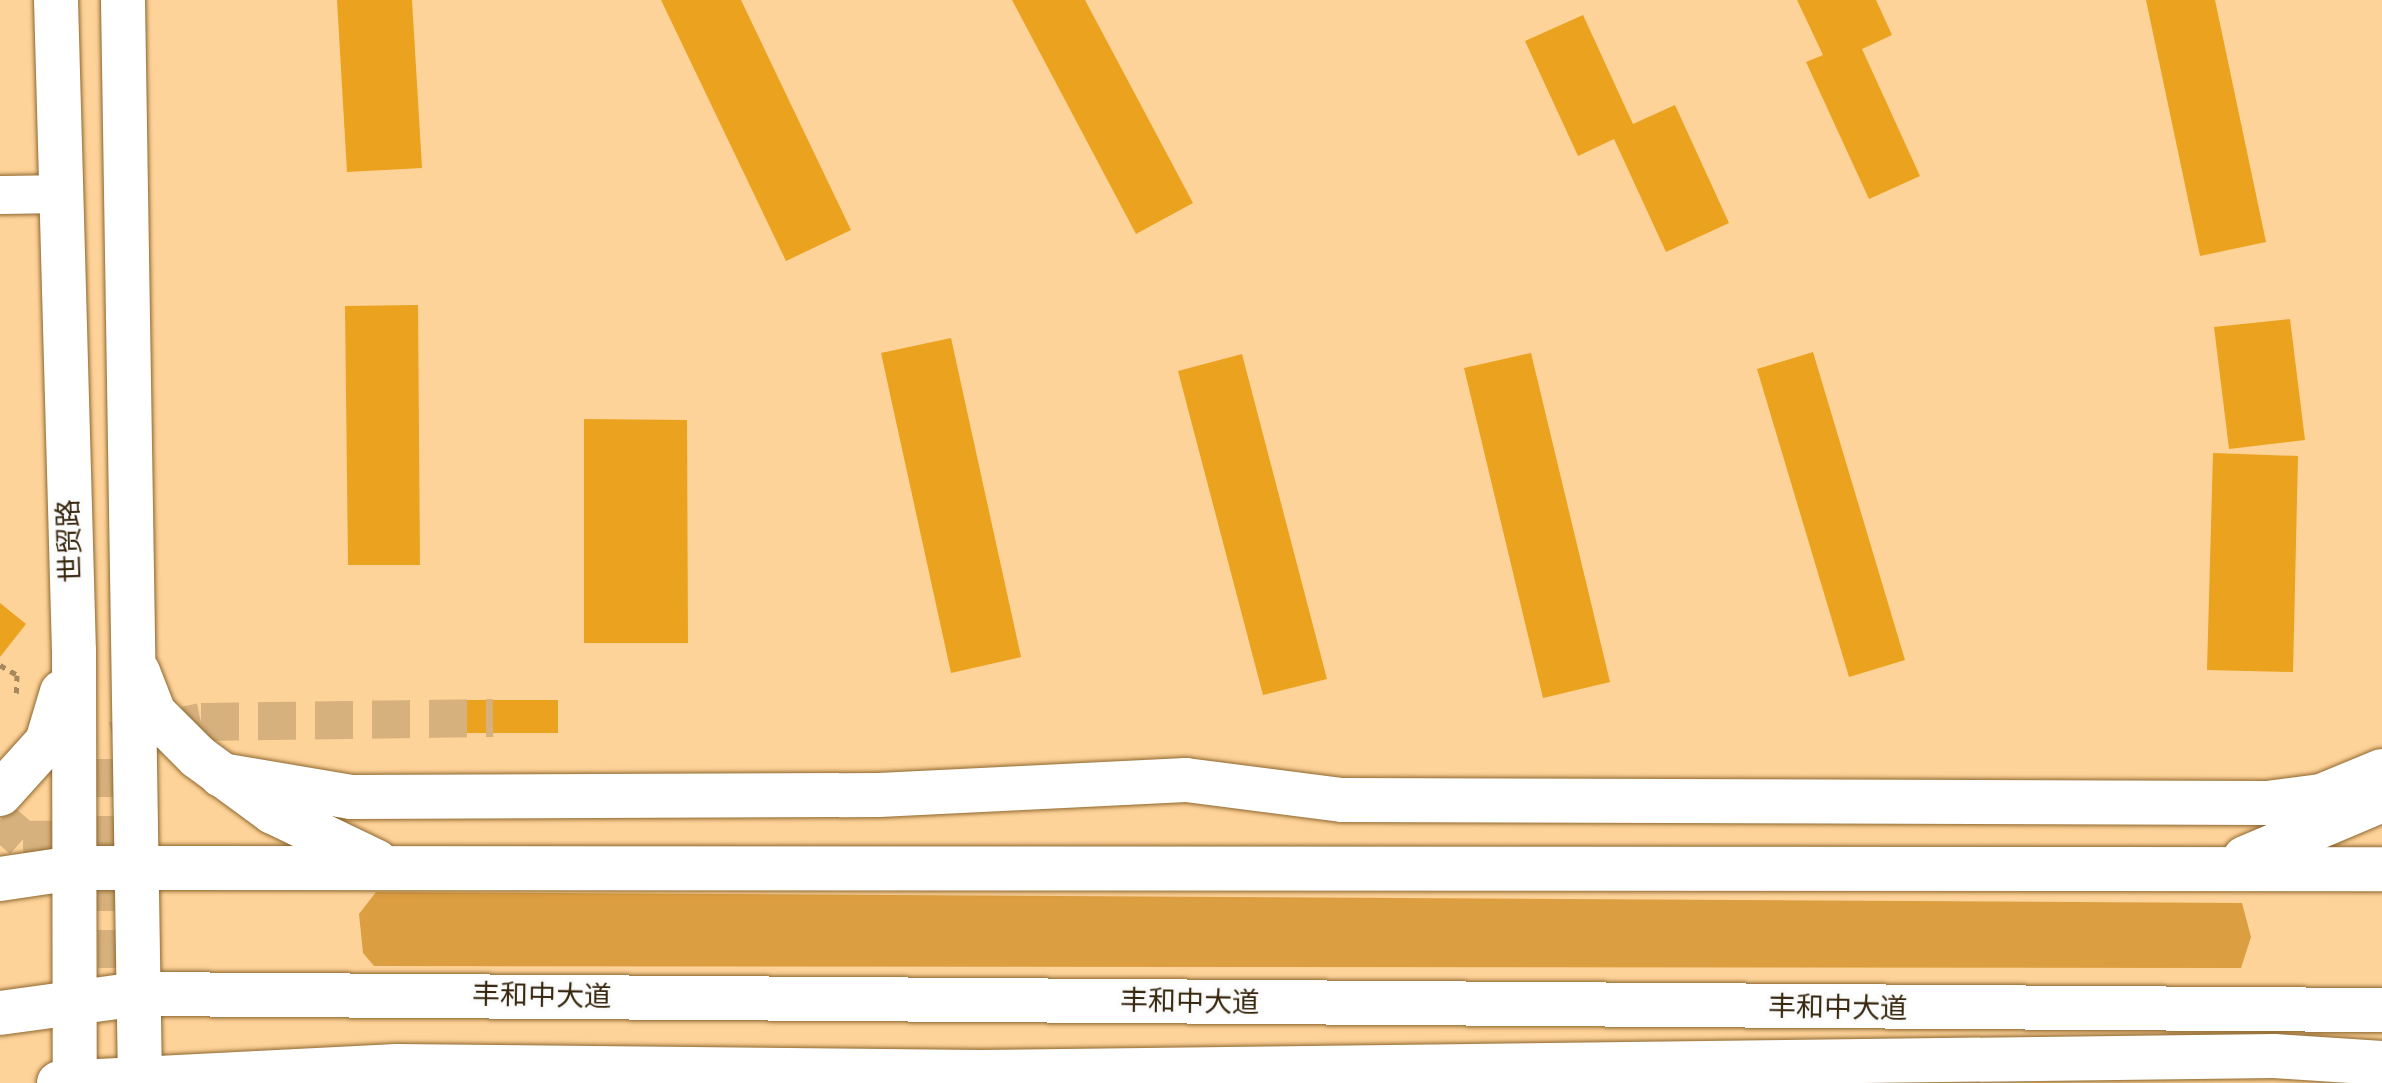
<!DOCTYPE html>
<html>
<head>
<meta charset="utf-8">
<style>
	body { margin:0 }
	#map { position:relative; width:2382px; height:1083px; overflow:hidden; background:#fed399; font-family:"Alegreya Sans","Noto Sans SC",sans-serif }
	div>[style] { position:absolute }
	.green>* { inset:0; background:#db9e40 }
	.building>* { inset:0; background:#eaa21f }
	.minor-tunnel>* { height:38px; margin-top:-19px; transform-origin:0; background:repeating-linear-gradient(90deg,#d6b17d 0 38px,transparent 0 57px) }
	.path>* { height:5px; margin-top:-2.5px; transform-origin:0; background:repeating-linear-gradient(90deg,#a7885d 0 6px,transparent 0 12px) }
	.roads { filter:drop-shadow(0 0 2px #8d672f) drop-shadow(0 0 2px #8d672f) }
	.minor>* { height:38px; margin:-19px; padding:0 19px; transform-origin:19px; border-radius:19px; background:#fff }
	.major>* { height:44px; margin:-22px; padding:0 22px; transform-origin:22px; border-radius:22px; background:#fff }
	span { translate:-50% -50%; white-space:nowrap; text-align:center; line-height:1.15; -webkit-text-stroke:7px #fcfcfc; paint-order:stroke }
	.street-label { font-size:28px; color:#37270f }
</style>
</head>
<body>
<div id="map">
	<div class="green">
		<div style="clip-path:polygon(376px 892px,2242px 903px,2251px 937px,2241px 968px,374px 966px,363px 953px,359px 914px)"></div>
	</div>
	<div class="building">
		<div style="clip-path:polygon(337px 0,412px 0,422px 168px,347px 172px)"></div>
		<div style="clip-path:polygon(661px 0,741px 0,851px 230px,786px 261px)"></div>
		<div style="clip-path:polygon(1012px 0,1085px 0,1193px 203px,1136px 234px)"></div>
		<div style="clip-path:polygon(1797px 0,1876px 0,1892px 35px,1862px 49px,1920px 176px,1869px 199px,1806px 62px,1823px 55px)"></div>
		<div style="clip-path:polygon(2146px 0,2215px 0,2266px 242px,2200px 256px)"></div>
		<div style="clip-path:polygon(1583px 15px,1633px 124px,1675px 105px,1729px 223px,1666px 252px,1614px 139px,1578px 156px,1525px 41px)"></div>
		<div style="clip-path:polygon(418px 305px,420px 565px,348px 565px,345px 306px)"></div>
		<div style="clip-path:polygon(2290px 319px,2305px 440px,2229px 449px,2214px 327px)"></div>
		<div style="clip-path:polygon(951px 338px,1021px 657px,951px 673px,881px 353px)"></div>
		<div style="clip-path:polygon(1813px 352px,1905px 660px,1849px 677px,1757px 369px)"></div>
		<div style="clip-path:polygon(1531px 353px,1610px 682px,1543px 698px,1464px 368px)"></div>
		<div style="clip-path:polygon(1242px 354px,1327px 679px,1263px 695px,1178px 371px)"></div>
		<div style="clip-path:polygon(584px 419px,687px 420px,688px 643px,584px 643px)"></div>
		<div style="clip-path:polygon(2213px 453px,2298px 456px,2293px 672px,2207px 670px)"></div>
		<div style="clip-path:polygon(0 603px,26px 624px,0 657px)"></div>
		<div style="clip-path:polygon(464px 700px,558px 700px,558px 733px,464px 733px)"></div>
	</div>
	<div class="minor-tunnel">
		<div style="left:0;top:820px;width:30px;rotate:41deg"></div>
		<div style="left:23px;top:840px;width:82px;rotate:-0.7deg"></div>
		<div style="left:117px;top:968px;width:227px;rotate:-91deg"></div>
		<div style="left:113px;top:741px;width:90px;rotate:-12.2deg"></div>
		<div style="left:201px;top:722px;width:292px;rotate:-0.8deg"></div>
	</div>
	<div class="path">
		<div style="left:0;top:665px;width:20px;rotate:30deg"></div>
		<div style="left:17px;top:675px;width:23px;rotate:92deg"></div>
	</div>
	<div class="roads">
		<div class="minor">
			<div style="left:0;top:195px;width:61px;rotate:-0.9deg"></div>
		</div>
		<div class="major">
			<div style="left:56px;top:0;width:651px;rotate:88.42deg"></div>
			<div style="left:74px;top:651px;width:432px;rotate:89.9deg"></div>
			<div style="left:123px;top:0;width:1083px;rotate:89.1deg"></div>
			<div style="left:138px;top:672px;width:44px;rotate:68.7deg"></div>
			<div style="left:154px;top:713px;width:62px;rotate:45deg"></div>
			<div style="left:198px;top:757px;width:93px;rotate:36.3deg"></div>
			<div style="left:273px;top:812px;width:115px;rotate:25.7deg"></div>
			<div style="left:221px;top:775px;width:132px;rotate:9.6deg"></div>
			<div style="left:351px;top:797px;width:528px;rotate:-0.22deg"></div>
			<div style="left:879px;top:795px;width:307px;rotate:-2.8deg"></div>
			<div style="left:1186px;top:780px;width:157px;rotate:7.3deg"></div>
			<div style="left:1342px;top:800px;width:925px;rotate:0.19deg"></div>
			<div style="left:2267px;top:803px;width:54px;rotate:-7.4deg"></div>
			<div style="left:2321px;top:796px;width:66px;rotate:-22.3deg"></div>
			<div style="left:0;top:794px;width:70px;rotate:-47.9deg"></div>
			<div style="left:47px;top:742px;width:52px;rotate:-73.3deg"></div>
			<div style="left:2245px;top:858px;width:149px;rotate:-22.9deg"></div>
			<div style="left:0;top:879px;width:75px;rotate:-8.5deg"></div>
			<div style="left:74px;top:868px;width:108px"></div>
			<div style="left:182px;top:868px;width:2200px;rotate:0.03deg"></div>
			<div style="left:0;top:1013px;width:139px;rotate:-7.8deg"></div>
			<div style="left:138px;top:994px;width:2244px;rotate:0.41deg"></div>
			<div style="left:59px;top:1083px;width:338px;rotate:-2.9deg"></div>
			<div style="left:397px;top:1066px;width:585px;rotate:0.59deg"></div>
			<div style="left:982px;top:1072px;width:1292px;rotate:-0.71deg"></div>
			<div style="left:2274px;top:1056px;width:108px;rotate:3.7deg"></div>
		</div>
	</div>
	<div class="street-label">
		<span style="left:71px;top:541px;rotate:-92deg">世贸路</span>
		<span style="left:542px;top:997px;rotate:1deg">丰和中大道</span>
		<span style="left:1190px;top:1003px;rotate:1deg">丰和中大道</span>
		<span style="left:1838px;top:1009px;rotate:1deg">丰和中大道</span>
	</div>
</div>
</body>
</html>
